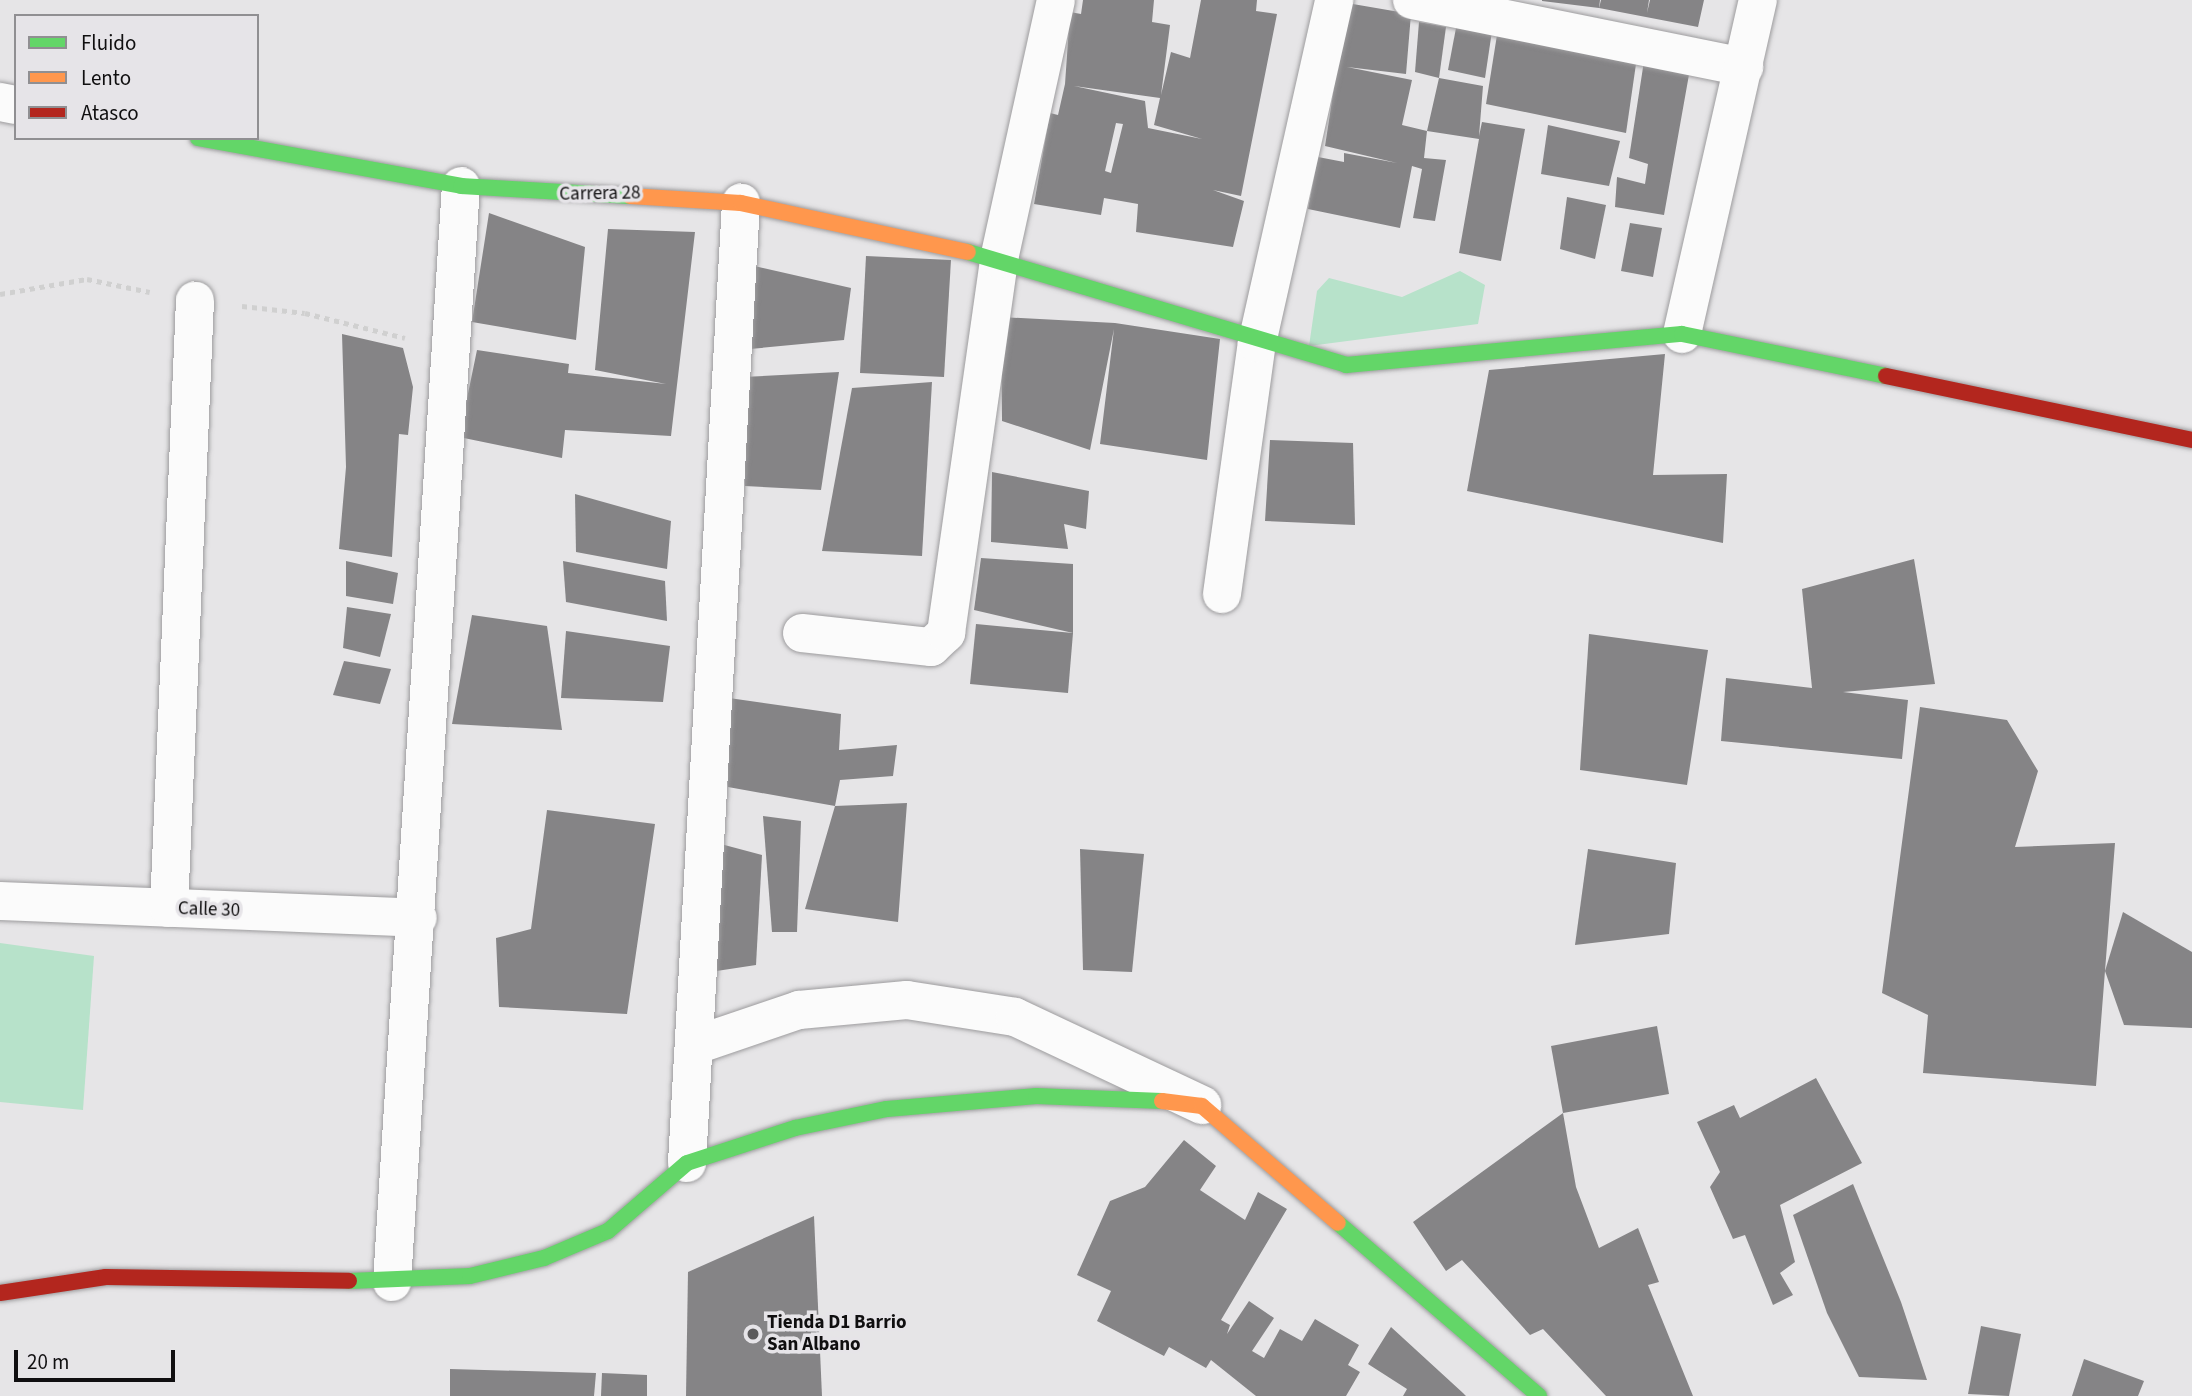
<!DOCTYPE html>
<html>
<head>
<meta charset="utf-8">
<style>
	body { margin:0 }
	#map { position:relative; width:2192px; height:1396px; overflow:hidden; background:#e6e5e7; font-family:"Source Sans 3",sans-serif }
	div>[style] { position:absolute }
	.green>* { inset:0; background:#b7e2ca }
	.building>* { inset:0; background:#858486 }
	.path>* { height:4.5px; margin-top:-2.25px; transform-origin:0; background:repeating-linear-gradient(90deg,#d0d0d0 0 5px,transparent 0 10px) }
	.roads { filter:drop-shadow(0 0 2px #9d9c9e) drop-shadow(0 0 2px #9d9c9e) }
	.street>* { height:38px; margin:-19px; padding:0 19px; transform-origin:19px; border-radius:19px; background:#fbfbfb }
	.fast>* { height:16px; margin:-8px; padding:0 8px; transform-origin:8px; border-radius:8px; background:#63d668 }
	.slow>* { height:16px; margin:-8px; padding:0 8px; transform-origin:8px; border-radius:8px; background:#ff974d }
	.jam>* { height:16px; margin:-8px; padding:0 8px; transform-origin:8px; border-radius:8px; background:#b3261e }
	.dots>* { width:19px; height:19px; translate:-50% -50%; box-sizing:border-box; border:4px solid #e6e4e8; border-radius:50% }
	span { translate:-50% -50%; white-space:nowrap; text-align:center; line-height:1.15; -webkit-text-stroke:7px #e6e4e8; paint-order:stroke }
	.street-label { font-size:19px; color:#100f10 }
	.poi-label { font-size:19px; color:#100f10; font-weight:700 }
	.left { translate:0 -50%; text-align:left }
	.legend { position:absolute; left:14px; top:14px; width:245px; height:126px; box-sizing:border-box; background:#e6e4e8; border:2px solid #908f92; margin:0; padding:9px 12px; list-style:none; font-size:21px; color:#100f10 }
	.legend li { display:flex; align-items:center; gap:14px; height:35px }
	.legend b { width:35px; border:2px solid #908f92 }
	.scale { position:absolute; left:14px; top:1350px; width:161px; height:32px; box-sizing:border-box; border:4px solid #100f10; border-top:0; padding-left:9px; font-size:21px; line-height:24px; white-space:nowrap; color:#100f10; -webkit-text-stroke:5px #e6e4e8; paint-order:stroke }
</style>
</head>
<body>
<div id="map">
	<div class="green">
		<div style="clip-path:polygon(1460px 271px,1485px 285px,1478px 324px,1309px 346px,1317px 291px,1329px 278px,1402px 297px)"></div>
		<div style="clip-path:polygon(0 943px,94px 956px,83px 1110px,0 1102px)"></div>
	</div>
	<div class="building">
		<div style="clip-path:polygon(evenodd,1083px 0,1154px 0,1152px 22px,1170px 25px,1161px 95px,1171px 52px,1190px 58px,1201px 0,1257px 0,1256px 11px,1277px 14px,1241px 196px,1213px 190px,1244px 201px,1233px 247px,1136px 232px,1138px 204px,1104px 198px,1101px 215px,1034px 204px,1050px 113px,1058px 115px,1065px 84px,1070px 12px,1081px 14px,1083px 0,1074px 86px,1160px 98px,1154px 125px,1202px 139px,1148px 128px,1145px 101px,1074px 86px,1083px 0,1116px 123px,1123px 124px,1111px 173px,1105px 171px,1116px 123px)"></div>
		<div style="clip-path:polygon(1600px 0,1599px 8px,1542px 1px,1542px 0)"></div>
		<div style="clip-path:polygon(1601px 0,1649px 0,1647px 13px,1650px 0,1704px 0,1698px 27px,1599px 8px)"></div>
		<div style="clip-path:polygon(1347px 3px,1411px 14px,1406px 74px,1347px 67px,1412px 80px,1402px 125px,1427px 131px,1424px 158px,1446px 160px,1435px 221px,1413px 218px,1422px 169px,1412px 166px,1400px 228px,1308px 209px,1318px 157px,1344px 162px,1344px 153px,1397px 163px,1325px 146px)"></div>
		<div style="clip-path:polygon(1419px 22px,1446px 27px,1439px 78px,1415px 72px)"></div>
		<div style="clip-path:polygon(1456px 28px,1492px 31px,1485px 78px,1448px 70px)"></div>
		<div style="clip-path:polygon(1497px 35px,1637px 57px,1626px 133px,1486px 104px)"></div>
		<div style="clip-path:polygon(1644px 61px,1690px 69px,1664px 215px,1615px 207px,1617px 177px,1645px 184px,1648px 164px,1629px 158px)"></div>
		<div style="clip-path:polygon(1439px 78px,1483px 86px,1479px 136px,1482px 122px,1525px 129px,1501px 261px,1459px 253px,1479px 139px,1427px 131px)"></div>
		<div style="clip-path:polygon(1548px 125px,1620px 141px,1609px 186px,1541px 174px)"></div>
		<div style="clip-path:polygon(1567px 197px,1606px 205px,1595px 259px,1560px 249px)"></div>
		<div style="clip-path:polygon(489px 213px,585px 247px,576px 340px,472px 322px)"></div>
		<div style="clip-path:polygon(1630px 223px,1662px 228px,1653px 277px,1621px 271px)"></div>
		<div style="clip-path:polygon(608px 229px,695px 232px,671px 436px,565px 430px,562px 458px,459px 437px,477px 350px,569px 364px,568px 373px,666px 384px,595px 370px)"></div>
		<div style="clip-path:polygon(866px 256px,951px 260px,944px 377px,860px 373px)"></div>
		<div style="clip-path:polygon(750px 265px,851px 288px,844px 340px,750px 349px)"></div>
		<div style="clip-path:polygon(1001px 317px,1115px 323px,1220px 339px,1207px 460px,1100px 444px,1114px 329px,1090px 450px,1002px 421px)"></div>
		<div style="clip-path:polygon(342px 334px,403px 348px,413px 387px,408px 435px,399px 434px,392px 557px,339px 549px,346px 467px)"></div>
		<div style="clip-path:polygon(1665px 354px,1653px 475px,1727px 474px,1723px 543px,1467px 491px,1489px 370px)"></div>
		<div style="clip-path:polygon(839px 372px,821px 490px,745px 486px,743px 377px)"></div>
		<div style="clip-path:polygon(932px 382px,922px 556px,822px 551px,852px 388px)"></div>
		<div style="clip-path:polygon(1270px 440px,1353px 443px,1355px 525px,1265px 521px)"></div>
		<div style="clip-path:polygon(992px 472px,1089px 491px,1086px 529px,1064px 524px,1068px 549px,991px 542px)"></div>
		<div style="clip-path:polygon(575px 494px,671px 521px,667px 569px,576px 552px)"></div>
		<div style="clip-path:polygon(981px 558px,1073px 564px,1073px 633px,974px 610px)"></div>
		<div style="clip-path:polygon(1914px 559px,1935px 684px,1843px 692px,1908px 700px,1902px 759px,1721px 741px,1726px 678px,1812px 688px,1802px 589px)"></div>
		<div style="clip-path:polygon(346px 561px,398px 573px,393px 604px,346px 596px)"></div>
		<div style="clip-path:polygon(563px 561px,665px 581px,667px 621px,566px 602px)"></div>
		<div style="clip-path:polygon(347px 607px,391px 614px,380px 657px,343px 648px)"></div>
		<div style="clip-path:polygon(472px 615px,547px 626px,562px 730px,452px 724px)"></div>
		<div style="clip-path:polygon(976px 624px,1073px 633px,1068px 693px,970px 684px)"></div>
		<div style="clip-path:polygon(566px 631px,670px 646px,663px 702px,561px 698px)"></div>
		<div style="clip-path:polygon(1589px 634px,1708px 650px,1687px 785px,1580px 770px)"></div>
		<div style="clip-path:polygon(344px 661px,391px 669px,380px 704px,333px 695px)"></div>
		<div style="clip-path:polygon(722px 697px,841px 714px,839px 750px,897px 745px,893px 776px,840px 780px,835px 806px,907px 803px,898px 922px,805px 909px,835px 806px,728px 787px)"></div>
		<div style="clip-path:polygon(1920px 707px,2007px 720px,2038px 771px,2015px 847px,2115px 843px,2096px 1086px,1923px 1073px,1928px 1015px,1882px 993px)"></div>
		<div style="clip-path:polygon(547px 810px,655px 824px,627px 1014px,499px 1007px,496px 938px,531px 929px)"></div>
		<div style="clip-path:polygon(763px 816px,801px 821px,797px 932px,772px 932px)"></div>
		<div style="clip-path:polygon(717px 843px,762px 855px,756px 965px,710px 972px)"></div>
		<div style="clip-path:polygon(1080px 849px,1144px 854px,1132px 972px,1083px 970px)"></div>
		<div style="clip-path:polygon(1588px 849px,1676px 863px,1669px 934px,1575px 945px)"></div>
		<div style="clip-path:polygon(2123px 912px,2192px 952px,2192px 1028px,2124px 1025px,2105px 971px)"></div>
		<div style="clip-path:polygon(1657px 1026px,1669px 1094px,1563px 1113px,1551px 1046px)"></div>
		<div style="clip-path:polygon(1816px 1078px,1862px 1163px,1780px 1205px,1795px 1262px,1780px 1273px,1793px 1295px,1773px 1305px,1745px 1235px,1733px 1239px,1710px 1187px,1720px 1172px,1697px 1122px,1734px 1105px,1740px 1118px)"></div>
		<div style="clip-path:polygon(1563px 1113px,1576px 1187px,1599px 1248px,1638px 1228px,1659px 1282px,1648px 1285px,1693px 1396px,1606px 1396px,1543px 1329px,1530px 1335px,1462px 1260px,1446px 1271px,1413px 1222px)"></div>
		<div style="clip-path:polygon(1184px 1140px,1216px 1166px,1200px 1190px,1245px 1220px,1258px 1192px,1287px 1209px,1221px 1320px,1230px 1325px,1227px 1334px,1249px 1301px,1274px 1318px,1252px 1351px,1264px 1358px,1280px 1329px,1302px 1341px,1315px 1319px,1359px 1345px,1348px 1365px,1360px 1372px,1346px 1396px,1256px 1396px,1211px 1360px,1206px 1368px,1169px 1347px,1164px 1356px,1097px 1321px,1111px 1291px,1077px 1275px,1110px 1201px,1145px 1187px)"></div>
		<div style="clip-path:polygon(1853px 1184px,1901px 1302px,1927px 1380px,1859px 1377px,1827px 1313px,1793px 1215px)"></div>
		<div style="clip-path:polygon(814px 1216px,822px 1396px,686px 1396px,688px 1272px)"></div>
		<div style="clip-path:polygon(1981px 1326px,2021px 1334px,2009px 1396px,1968px 1394px)"></div>
		<div style="clip-path:polygon(1391px 1327px,1463px 1393px,1466px 1396px,1403px 1396px,1407px 1389px,1368px 1364px)"></div>
		<div style="clip-path:polygon(2084px 1359px,2144px 1381px,2138px 1396px,2072px 1396px)"></div>
		<div style="clip-path:polygon(450px 1369px,596px 1373px,594px 1396px,450px 1396px)"></div>
		<div style="clip-path:polygon(602px 1373px,647px 1375px,647px 1396px,601px 1396px)"></div>
	</div>
	<div class="path">
		<div style="left:0;top:294px;width:88px;rotate:-9.8deg"></div>
		<div style="left:87px;top:279px;width:64px;rotate:11.7deg"></div>
		<div style="left:242px;top:306px;width:63px;rotate:6.3deg"></div>
		<div style="left:305px;top:313px;width:103px;rotate:14deg"></div>
	</div>
	<div class="roads">
		<div class="street">
			<div style="left:1412px;top:0;width:339px;rotate:11.4deg"></div>
			<div style="left:0;top:102px;width:16px;rotate:11deg"></div>
			<div style="left:1682px;top:334px;width:343px;rotate:-77.2deg"></div>
			<div style="left:1222px;top:594px;width:253px;rotate:-82.1deg"></div>
			<div style="left:1257px;top:343px;width:352px;rotate:-77.3deg"></div>
			<div style="left:802px;top:633px;width:130px;rotate:6.2deg"></div>
			<div style="left:931px;top:647px;width:21px;rotate:-43deg"></div>
			<div style="left:946px;top:633px;width:378px;rotate:-81.9deg"></div>
			<div style="left:999px;top:259px;width:265px;rotate:-77.6deg"></div>
			<div style="left:0;top:901px;width:418px;rotate:2.3deg"></div>
			<div style="left:169px;top:908px;width:608px;rotate:-87.55deg"></div>
			<div style="left:696px;top:1045px;width:109px;rotate:-18.8deg"></div>
			<div style="left:799px;top:1010px;width:108px;rotate:-5.3deg"></div>
			<div style="left:907px;top:1000px;width:109px;rotate:8.9deg"></div>
			<div style="left:1015px;top:1017px;width:207px;rotate:25.2deg"></div>
			<div style="left:687px;top:1163px;width:962px;rotate:-86.78deg"></div>
			<div style="left:392px;top:1282px;width:1098px;rotate:-86.4deg"></div>
		</div>
		<div class="fast">
			<div style="left:198px;top:138px;width:267px;rotate:10.3deg"></div>
			<div style="left:461px;top:186px;width:169px;rotate:3.4deg"></div>
			<div style="left:968px;top:252px;width:395px;rotate:16.6deg"></div>
			<div style="left:1346px;top:365px;width:337px;rotate:-5.3deg"></div>
			<div style="left:1682px;top:334px;width:208px;rotate:11.6deg"></div>
			<div style="left:1338px;top:1223px;width:265px;rotate:40.7deg"></div>
			<div style="left:349px;top:1281px;width:121px;rotate:-2.4deg"></div>
			<div style="left:470px;top:1276px;width:76px;rotate:-13.7deg"></div>
			<div style="left:544px;top:1258px;width:69px;rotate:-22.9deg"></div>
			<div style="left:608px;top:1231px;width:104px;rotate:-40.7deg"></div>
			<div style="left:687px;top:1163px;width:114px;rotate:-18deg"></div>
			<div style="left:795px;top:1128px;width:94px;rotate:-11.7deg"></div>
			<div style="left:887px;top:1109px;width:150px;rotate:-5deg"></div>
			<div style="left:1036px;top:1096px;width:126px;rotate:2.3deg"></div>
		</div>
		<div class="slow">
			<div style="left:630px;top:196px;width:111px;rotate:3.6deg"></div>
			<div style="left:741px;top:203px;width:232px;rotate:12.2deg"></div>
			<div style="left:1162px;top:1101px;width:40px;rotate:7.1deg"></div>
			<div style="left:1202px;top:1106px;width:179px;rotate:40.7deg"></div>
		</div>
		<div class="jam">
			<div style="left:1886px;top:376px;width:313px;rotate:11.8deg"></div>
			<div style="left:0;top:1293px;width:107px;rotate:-8.6deg"></div>
			<div style="left:106px;top:1277px;width:243px;rotate:0.9deg"></div>
		</div>
	</div>
	<div class="dots">
		<div style="left:753px;top:1334px;background:#5b5a5b"></div>
	</div>
	<div class="street-label">
		<span style="left:600px;top:194px;rotate:-1deg">Carrera 28</span>
		<span style="left:209px;top:910px;rotate:2deg">Calle 30</span>
	</div>
	<div class="poi-label">
		<span class="left" style="left:767px;top:1334px">Tienda D1 Barrio<br>San Albano</span>
	</div>
	<ul class="legend">
	<li><b style="height:9px;background:#63d668"></b>Fluido</li>
	<li><b style="height:9px;background:#ff974d"></b>Lento</li>
	<li><b style="height:9px;background:#b3261e"></b>Atasco</li>
	</ul>
	<div class="scale">20 m</div>
</div>
</body>
</html>
